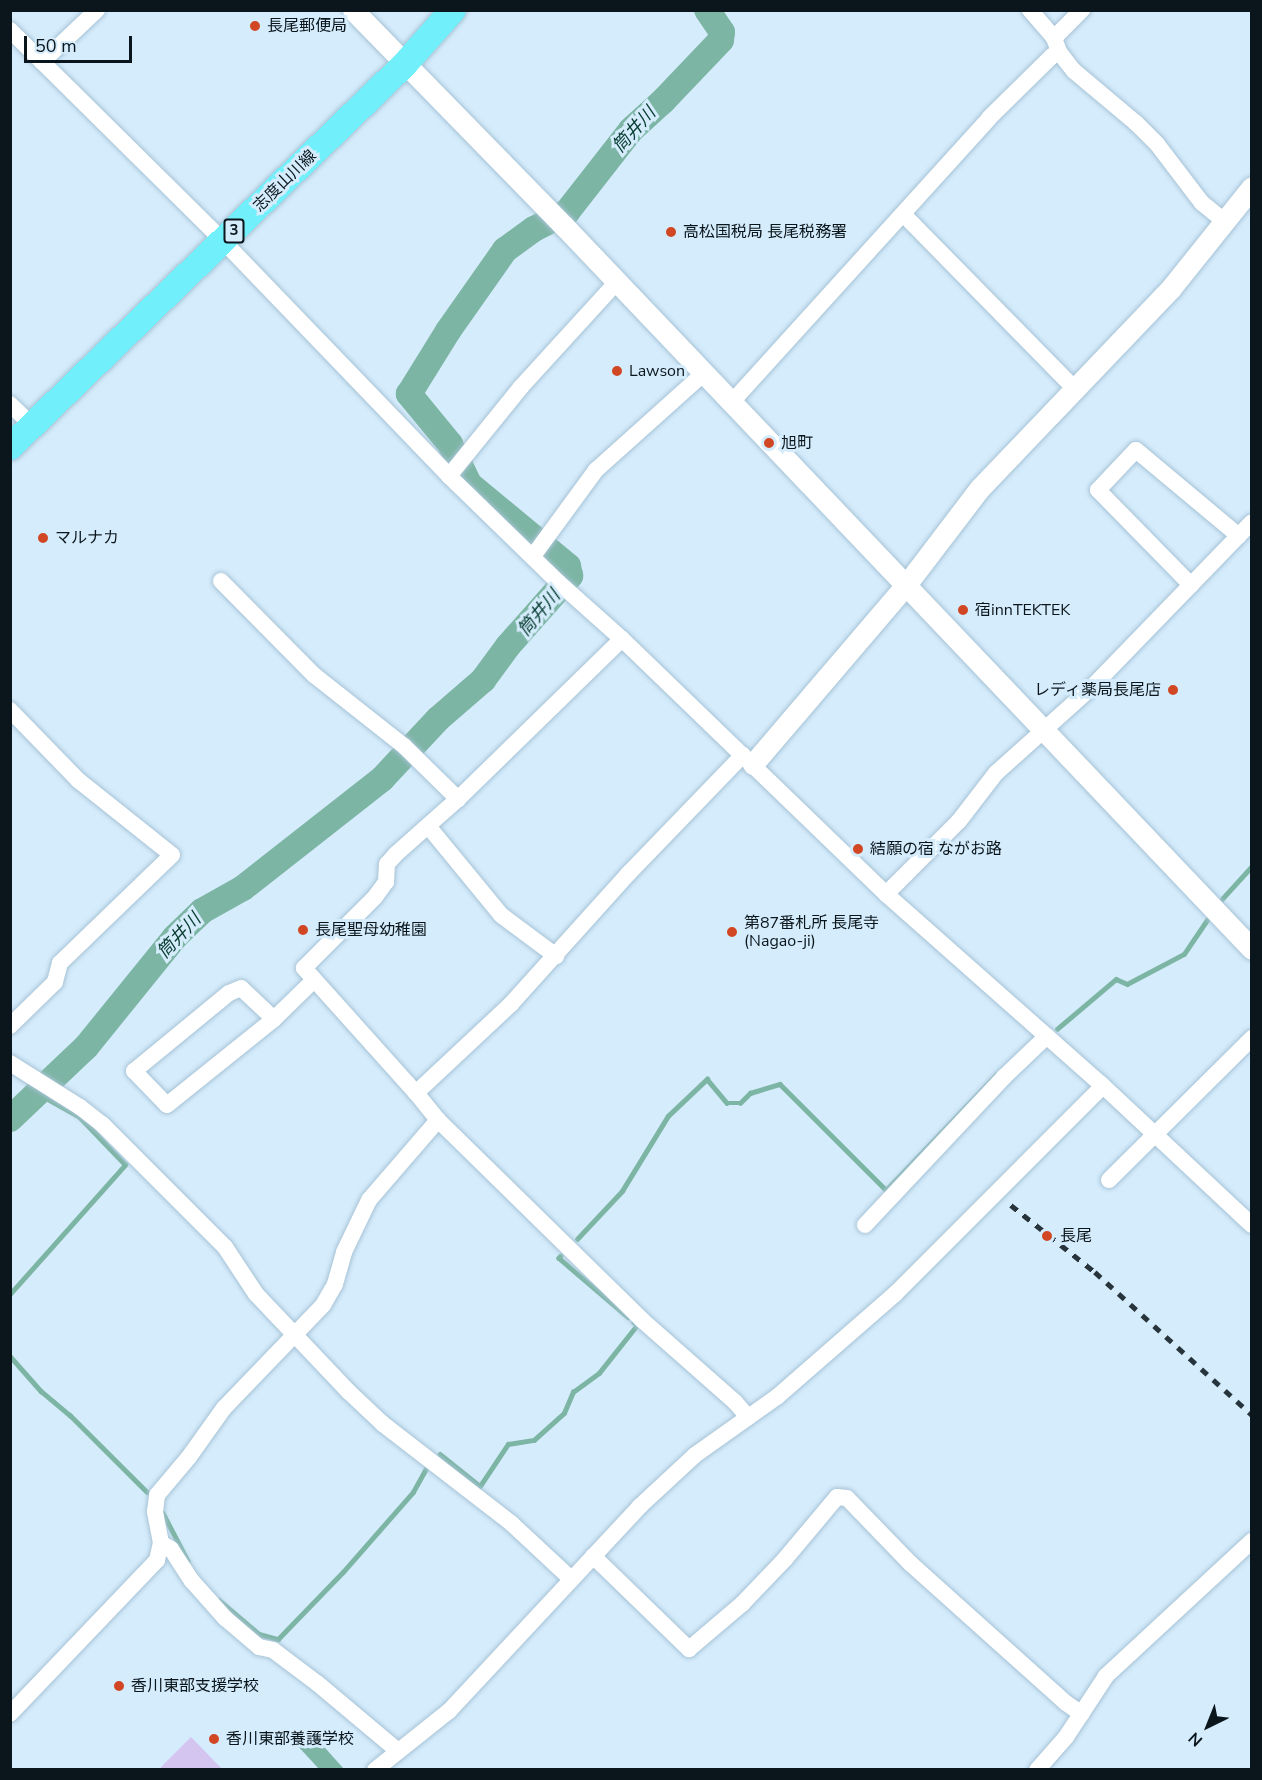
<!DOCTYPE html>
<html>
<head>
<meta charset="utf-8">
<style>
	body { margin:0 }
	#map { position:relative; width:1262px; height:1780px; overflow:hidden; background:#d5ecfc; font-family:"Nunito Sans","Noto Sans JP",sans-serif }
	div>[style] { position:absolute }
	.green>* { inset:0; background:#d3c4f0 }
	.water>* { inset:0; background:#7db5a4 }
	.stream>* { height:4.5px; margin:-2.25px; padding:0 2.25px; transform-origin:2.25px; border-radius:2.25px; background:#7db5a4 }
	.river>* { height:26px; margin:-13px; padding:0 13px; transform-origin:13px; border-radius:13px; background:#7db5a4 }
	.roads { filter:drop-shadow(0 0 2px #a7c3d6) drop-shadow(0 0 2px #a7c3d6) }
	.minor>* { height:16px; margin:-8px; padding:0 8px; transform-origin:8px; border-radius:8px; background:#fff }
	.tertiary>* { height:21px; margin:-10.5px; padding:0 10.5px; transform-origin:10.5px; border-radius:10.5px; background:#fff }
	.primary>* { height:26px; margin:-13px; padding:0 13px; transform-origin:13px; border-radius:13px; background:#71effa }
	.rail>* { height:4.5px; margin-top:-2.25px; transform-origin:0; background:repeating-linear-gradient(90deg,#27343b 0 8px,transparent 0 16px) }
	.dots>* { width:16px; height:16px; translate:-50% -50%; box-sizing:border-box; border:3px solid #d5ecfc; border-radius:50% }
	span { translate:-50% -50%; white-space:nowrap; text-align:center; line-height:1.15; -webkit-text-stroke:6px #d5ecfc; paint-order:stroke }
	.shield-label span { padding:2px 4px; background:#d5ecfc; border:2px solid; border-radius:4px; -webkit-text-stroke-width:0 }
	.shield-label { font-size:15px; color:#0b161c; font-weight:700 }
	.poi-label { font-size:16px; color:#0b161c }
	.left { translate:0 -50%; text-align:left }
	.right { translate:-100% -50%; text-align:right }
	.street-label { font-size:16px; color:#0b161c }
	.water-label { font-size:18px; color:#083c30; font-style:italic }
	.frame { position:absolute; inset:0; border:12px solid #0b161c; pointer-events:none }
	.north { position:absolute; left:1178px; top:1696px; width:60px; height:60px; -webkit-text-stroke:4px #d5ecfc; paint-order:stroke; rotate:223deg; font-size:16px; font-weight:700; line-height:24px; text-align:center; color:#0b161c }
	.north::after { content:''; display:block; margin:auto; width:21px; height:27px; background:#0b161c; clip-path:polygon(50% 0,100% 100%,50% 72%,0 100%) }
	.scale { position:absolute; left:24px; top:36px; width:108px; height:27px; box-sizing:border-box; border:3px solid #0b161c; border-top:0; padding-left:8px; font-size:18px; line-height:21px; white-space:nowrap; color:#0b161c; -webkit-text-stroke:4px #d5ecfc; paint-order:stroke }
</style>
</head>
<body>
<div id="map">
	<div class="green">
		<div style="clip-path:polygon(191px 1737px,222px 1769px,161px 1769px,161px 1767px)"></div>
	</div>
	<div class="water">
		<div style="clip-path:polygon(309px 1730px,344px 1769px,319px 1769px,295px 1743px)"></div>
	</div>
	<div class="stream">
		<div style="left:1222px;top:899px;width:45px;rotate:-47.7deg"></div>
		<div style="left:1057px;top:1029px;width:77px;rotate:-40.3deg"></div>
		<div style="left:1116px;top:979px;width:12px;rotate:24deg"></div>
		<div style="left:1127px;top:984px;width:64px;rotate:-27.8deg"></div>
		<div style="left:1184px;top:954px;width:41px;rotate:-55.9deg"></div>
		<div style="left:577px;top:1239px;width:66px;rotate:-46.8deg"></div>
		<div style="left:622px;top:1191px;width:88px;rotate:-58.5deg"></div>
		<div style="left:668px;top:1116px;width:54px;rotate:-43.5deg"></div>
		<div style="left:707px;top:1079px;width:31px;rotate:50deg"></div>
		<div style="left:727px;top:1103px;width:13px"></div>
		<div style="left:740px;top:1103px;width:14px;rotate:-45deg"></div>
		<div style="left:750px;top:1093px;width:31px;rotate:-17deg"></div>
		<div style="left:780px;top:1084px;width:150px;rotate:45deg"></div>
		<div style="left:886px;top:1190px;width:159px;rotate:-46.3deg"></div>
		<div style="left:561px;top:1256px;width:3px;rotate:135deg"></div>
		<div style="left:559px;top:1258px;width:91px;rotate:40.5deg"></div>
		<div style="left:10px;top:1294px;width:173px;rotate:-48.3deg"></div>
		<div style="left:125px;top:1165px;width:66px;rotate:-133.8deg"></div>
		<div style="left:79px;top:1117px;width:49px;rotate:-150.8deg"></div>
		<div style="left:10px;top:1356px;width:47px;rotate:48.5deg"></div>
		<div style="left:41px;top:1391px;width:38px;rotate:40deg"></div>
		<div style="left:70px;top:1415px;width:109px;rotate:45deg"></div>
		<div style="left:440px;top:1454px;width:51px;rotate:38.7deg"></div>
		<div style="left:480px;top:1486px;width:50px;rotate:-56.3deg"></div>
		<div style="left:508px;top:1444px;width:26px;rotate:-9deg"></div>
		<div style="left:534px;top:1440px;width:40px;rotate:-42deg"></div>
		<div style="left:564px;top:1413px;width:23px;rotate:-67deg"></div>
		<div style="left:573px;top:1392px;width:32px;rotate:-36deg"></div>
		<div style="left:599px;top:1373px;width:61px;rotate:-51.6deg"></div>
		<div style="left:637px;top:1325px;width:4px;rotate:-146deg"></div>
		<div style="left:163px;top:1513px;width:54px;rotate:62.5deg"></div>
		<div style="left:219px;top:1600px;width:52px;rotate:40.4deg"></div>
		<div style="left:259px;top:1634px;width:20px;rotate:15deg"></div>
		<div style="left:278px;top:1639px;width:93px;rotate:-45.9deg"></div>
		<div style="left:343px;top:1572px;width:106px;rotate:-48.8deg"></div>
		<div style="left:413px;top:1492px;width:26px;rotate:-61deg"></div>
	</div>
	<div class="river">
		<div style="left:10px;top:1119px;width:105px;rotate:-43.5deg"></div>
		<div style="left:86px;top:1047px;width:141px;rotate:-51deg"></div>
		<div style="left:175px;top:937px;width:37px;rotate:-44deg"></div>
		<div style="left:202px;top:911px;width:47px;rotate:-29.3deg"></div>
		<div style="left:243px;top:888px;width:177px;rotate:-38.1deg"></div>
		<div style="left:382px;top:779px;width:82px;rotate:-47deg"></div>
		<div style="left:438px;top:719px;width:60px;rotate:-40.9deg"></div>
		<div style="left:483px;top:680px;width:42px;rotate:-53.7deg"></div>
		<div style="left:508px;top:646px;width:94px;rotate:-48.5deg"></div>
		<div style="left:570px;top:576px;width:10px;rotate:-101deg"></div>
		<div style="left:568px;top:566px;width:129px;rotate:-140.4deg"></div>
		<div style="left:469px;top:484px;width:44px;rotate:-115.4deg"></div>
		<div style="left:450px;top:444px;width:65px;rotate:-129.4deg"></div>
		<div style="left:409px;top:394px;width:74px;rotate:-58.2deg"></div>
		<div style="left:448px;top:331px;width:99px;rotate:-54.9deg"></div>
		<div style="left:505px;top:250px;width:36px;rotate:-36deg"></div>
		<div style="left:534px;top:229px;width:37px;rotate:-27deg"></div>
		<div style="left:567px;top:212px;width:104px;rotate:-52deg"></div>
		<div style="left:631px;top:130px;width:43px;rotate:-42.2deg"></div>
		<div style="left:663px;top:101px;width:84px;rotate:-46.4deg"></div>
		<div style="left:721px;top:40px;width:8px;rotate:-83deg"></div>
		<div style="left:722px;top:32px;width:27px;rotate:-124deg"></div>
	</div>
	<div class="roads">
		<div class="minor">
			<div style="left:1030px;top:10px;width:37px;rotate:49deg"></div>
			<div style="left:1054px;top:38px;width:15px;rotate:70deg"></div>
			<div style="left:1059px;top:52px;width:24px;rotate:52deg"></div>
			<div style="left:1074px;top:71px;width:81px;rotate:40deg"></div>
			<div style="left:1136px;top:123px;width:30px;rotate:45deg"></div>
			<div style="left:1157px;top:144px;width:74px;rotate:52.7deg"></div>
			<div style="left:1202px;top:203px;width:27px;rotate:39deg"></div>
			<div style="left:10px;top:30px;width:300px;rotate:44.7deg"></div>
			<div style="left:223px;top:241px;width:326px;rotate:46.1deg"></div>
			<div style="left:449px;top:476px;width:152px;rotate:44.2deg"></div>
			<div style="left:558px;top:582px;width:86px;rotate:41.7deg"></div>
			<div style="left:622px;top:639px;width:367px;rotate:44deg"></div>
			<div style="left:886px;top:894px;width:286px;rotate:41.5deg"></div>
			<div style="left:1100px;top:1083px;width:208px;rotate:43.1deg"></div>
			<div style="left:1054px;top:38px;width:40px;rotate:-45deg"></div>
			<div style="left:42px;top:62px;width:76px;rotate:-43.4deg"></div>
			<div style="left:904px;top:215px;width:243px;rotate:45.5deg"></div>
			<div style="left:731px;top:403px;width:384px;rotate:-47.8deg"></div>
			<div style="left:989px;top:118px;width:88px;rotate:-44.5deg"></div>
			<div style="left:1052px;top:56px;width:8px;rotate:-30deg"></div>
			<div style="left:10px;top:404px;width:32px;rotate:44deg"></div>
			<div style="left:449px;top:476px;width:114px;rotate:-51deg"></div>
			<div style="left:521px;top:387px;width:141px;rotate:-47.6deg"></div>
			<div style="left:533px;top:556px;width:107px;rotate:-53.8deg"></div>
			<div style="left:596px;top:470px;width:144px;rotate:-41.9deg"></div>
			<div style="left:221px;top:581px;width:132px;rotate:45.3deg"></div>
			<div style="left:314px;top:675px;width:115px;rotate:38.3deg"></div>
			<div style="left:404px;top:746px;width:76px;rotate:44.5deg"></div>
			<div style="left:1191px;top:585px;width:133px;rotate:-134.4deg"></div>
			<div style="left:1098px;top:490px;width:55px;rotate:-46.5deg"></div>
			<div style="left:1136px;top:450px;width:134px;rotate:39.9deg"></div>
			<div style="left:10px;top:710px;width:98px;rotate:45.8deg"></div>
			<div style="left:78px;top:780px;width:120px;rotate:38.6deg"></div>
			<div style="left:172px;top:855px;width:156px;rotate:136deg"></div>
			<div style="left:60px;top:963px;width:20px;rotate:105deg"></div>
			<div style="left:55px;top:982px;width:63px;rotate:135.6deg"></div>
			<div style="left:428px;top:826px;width:115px;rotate:50.6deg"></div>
			<div style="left:501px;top:915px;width:69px;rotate:36.7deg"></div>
			<div style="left:886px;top:894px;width:103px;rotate:-45deg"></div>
			<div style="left:959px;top:821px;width:61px;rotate:-52.4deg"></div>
			<div style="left:996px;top:773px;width:130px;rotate:-41.9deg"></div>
			<div style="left:1093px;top:686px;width:228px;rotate:-45.9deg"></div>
			<div style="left:274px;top:1019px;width:45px;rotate:-136.8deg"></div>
			<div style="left:241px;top:988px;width:13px;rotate:157deg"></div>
			<div style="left:229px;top:993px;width:123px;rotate:140.6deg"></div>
			<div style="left:134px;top:1071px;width:47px;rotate:45.9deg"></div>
			<div style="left:167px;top:1105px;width:137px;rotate:-38.8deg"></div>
			<div style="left:274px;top:1019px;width:56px;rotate:-44.3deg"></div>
			<div style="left:10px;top:1063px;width:83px;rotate:32.2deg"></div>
			<div style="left:80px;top:1107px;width:28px;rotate:38deg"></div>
			<div style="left:102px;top:1124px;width:174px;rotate:45deg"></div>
			<div style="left:225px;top:1247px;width:56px;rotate:56.6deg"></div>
			<div style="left:256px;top:1294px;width:135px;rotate:46.5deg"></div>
			<div style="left:349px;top:1392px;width:47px;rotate:43.3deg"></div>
			<div style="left:383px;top:1424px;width:162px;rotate:37.7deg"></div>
			<div style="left:511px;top:1523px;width:82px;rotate:43deg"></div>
			<div style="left:416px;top:1093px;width:168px;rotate:-131.9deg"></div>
			<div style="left:304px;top:968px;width:100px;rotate:-45deg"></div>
			<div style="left:375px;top:897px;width:19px;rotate:-54deg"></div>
			<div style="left:386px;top:882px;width:18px;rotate:-87deg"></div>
			<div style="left:387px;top:864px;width:13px;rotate:-48deg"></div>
			<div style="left:396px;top:854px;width:83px;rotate:-41.6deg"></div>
			<div style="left:458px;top:799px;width:229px;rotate:-44.3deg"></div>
			<div style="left:438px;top:1120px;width:286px;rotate:44.4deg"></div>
			<div style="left:642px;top:1320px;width:124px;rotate:41.4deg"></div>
			<div style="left:735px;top:1402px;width:20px;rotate:49deg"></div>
			<div style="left:1109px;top:1180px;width:202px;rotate:-44.8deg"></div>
			<div style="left:865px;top:1225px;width:203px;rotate:-46.8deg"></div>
			<div style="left:1004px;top:1077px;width:59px;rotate:-43.6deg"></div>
			<div style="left:161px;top:1543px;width:12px;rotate:31deg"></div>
			<div style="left:171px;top:1549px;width:38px;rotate:57deg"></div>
			<div style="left:192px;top:1581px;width:50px;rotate:48.3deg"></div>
			<div style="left:225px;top:1618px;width:45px;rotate:40.5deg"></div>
			<div style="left:259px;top:1647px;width:14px;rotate:12deg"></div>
			<div style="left:273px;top:1650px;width:55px;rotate:36.9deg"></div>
			<div style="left:317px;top:1683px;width:106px;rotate:40deg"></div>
			<div style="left:593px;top:1556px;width:134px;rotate:44.1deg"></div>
			<div style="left:689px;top:1649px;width:70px;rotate:-40.3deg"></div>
			<div style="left:742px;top:1604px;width:62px;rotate:-46.3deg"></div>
			<div style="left:785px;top:1559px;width:81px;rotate:-50deg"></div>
			<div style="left:837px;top:1497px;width:10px;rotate:6deg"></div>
			<div style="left:847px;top:1498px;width:92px;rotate:45.9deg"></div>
			<div style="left:911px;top:1564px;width:208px;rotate:41.9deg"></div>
			<div style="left:1066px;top:1703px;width:19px;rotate:35deg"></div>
			<div style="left:10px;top:1714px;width:213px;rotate:-46.3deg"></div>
			<div style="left:157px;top:1560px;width:17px;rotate:-77deg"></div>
			<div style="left:161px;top:1543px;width:32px;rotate:-101deg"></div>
			<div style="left:155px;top:1512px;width:17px;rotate:-83deg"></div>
			<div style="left:157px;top:1495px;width:50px;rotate:-49.9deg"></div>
			<div style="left:189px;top:1457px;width:60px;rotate:-54.5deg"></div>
			<div style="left:224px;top:1408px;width:143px;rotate:-46.1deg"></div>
			<div style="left:323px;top:1305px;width:24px;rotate:-60deg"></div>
			<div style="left:335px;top:1284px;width:33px;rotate:-74deg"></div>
			<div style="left:344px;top:1252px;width:58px;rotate:-64.3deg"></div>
			<div style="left:369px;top:1200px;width:106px;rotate:-49.2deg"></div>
			<div style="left:438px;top:1120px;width:35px;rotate:-129deg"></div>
			<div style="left:416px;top:1093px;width:130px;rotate:-43.1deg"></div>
			<div style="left:511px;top:1004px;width:176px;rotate:-48deg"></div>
			<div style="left:629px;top:873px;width:164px;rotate:-46deg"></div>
			<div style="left:375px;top:1770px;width:95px;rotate:-38.6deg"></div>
			<div style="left:449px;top:1711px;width:279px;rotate:-47deg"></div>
			<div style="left:639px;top:1507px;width:76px;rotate:-42.9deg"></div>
			<div style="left:695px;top:1455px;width:102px;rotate:-35.4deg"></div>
			<div style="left:778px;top:1396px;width:155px;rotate:-41.1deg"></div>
			<div style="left:895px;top:1294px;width:294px;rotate:-45deg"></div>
			<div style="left:1037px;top:1770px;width:44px;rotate:-48.7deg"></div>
			<div style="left:1066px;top:1737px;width:73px;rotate:-56.7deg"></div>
			<div style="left:1106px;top:1676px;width:199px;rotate:-42.8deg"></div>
		</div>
		<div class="tertiary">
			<div style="left:353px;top:10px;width:301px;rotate:45.7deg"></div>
			<div style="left:563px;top:225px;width:999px;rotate:46.42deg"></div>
			<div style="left:753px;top:764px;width:235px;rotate:-49.5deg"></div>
			<div style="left:906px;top:585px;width:122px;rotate:-52.7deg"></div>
			<div style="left:980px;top:488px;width:277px;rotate:-46.3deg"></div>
			<div style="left:1171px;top:288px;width:129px;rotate:-51.3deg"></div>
		</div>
		<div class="primary">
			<div style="left:10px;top:447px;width:550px;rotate:-44.12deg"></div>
			<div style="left:405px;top:64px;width:72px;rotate:-48.4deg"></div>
		</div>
	</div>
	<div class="rail">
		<div style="left:1011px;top:1205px;width:107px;rotate:38.6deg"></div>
		<div style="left:1095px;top:1272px;width:212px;rotate:42.3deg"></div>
	</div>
	<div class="dots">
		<div style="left:255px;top:26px;background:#d14723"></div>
		<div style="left:671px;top:232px;background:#d14723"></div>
		<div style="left:617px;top:371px;background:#d14723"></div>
		<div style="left:769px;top:443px;background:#d14723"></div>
		<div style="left:43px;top:538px;background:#d14723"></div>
		<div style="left:963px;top:610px;background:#d14723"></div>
		<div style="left:1173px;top:690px;background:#d14723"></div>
		<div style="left:858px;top:849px;background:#d14723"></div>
		<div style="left:303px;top:930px;background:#d14723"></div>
		<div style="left:732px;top:932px;background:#d14723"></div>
		<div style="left:1047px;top:1236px;background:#d14723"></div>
		<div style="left:119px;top:1686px;background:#d14723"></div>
		<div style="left:214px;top:1739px;background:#d14723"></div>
	</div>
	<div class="shield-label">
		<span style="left:234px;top:231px">3</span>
	</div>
	<div class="poi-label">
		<span class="left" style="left:267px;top:26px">長尾郵便局</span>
		<span class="left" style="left:683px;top:232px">高松国税局 長尾税務署</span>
		<span class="left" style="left:629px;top:371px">Lawson</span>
		<span class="left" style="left:781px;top:443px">旭町</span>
		<span class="left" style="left:55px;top:538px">マルナカ</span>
		<span class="left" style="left:975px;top:610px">宿innTEKTEK</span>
		<span class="right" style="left:1161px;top:690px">レディ薬局長尾店</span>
		<span class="left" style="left:870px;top:849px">結願の宿 ながお路</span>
		<span class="left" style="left:744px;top:932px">第87番札所 長尾寺<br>(Nagao-ji)</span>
		<span class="left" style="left:315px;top:930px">長尾聖母幼稚園</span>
		<span class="left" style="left:1060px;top:1236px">長尾</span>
		<span class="left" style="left:131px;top:1686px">香川東部支援学校</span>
		<span class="left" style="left:226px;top:1739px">香川東部養護学校</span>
	</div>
	<div class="street-label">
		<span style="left:285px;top:181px;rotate:-44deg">志度山川線</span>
	</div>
	<div class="water-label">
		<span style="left:634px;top:130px;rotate:-48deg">筒井川</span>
		<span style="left:539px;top:613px;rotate:-50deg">筒井川</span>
		<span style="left:179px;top:936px;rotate:-47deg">筒井川</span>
	</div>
	<div class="frame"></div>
	<div class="north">N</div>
	<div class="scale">50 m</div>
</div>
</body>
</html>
